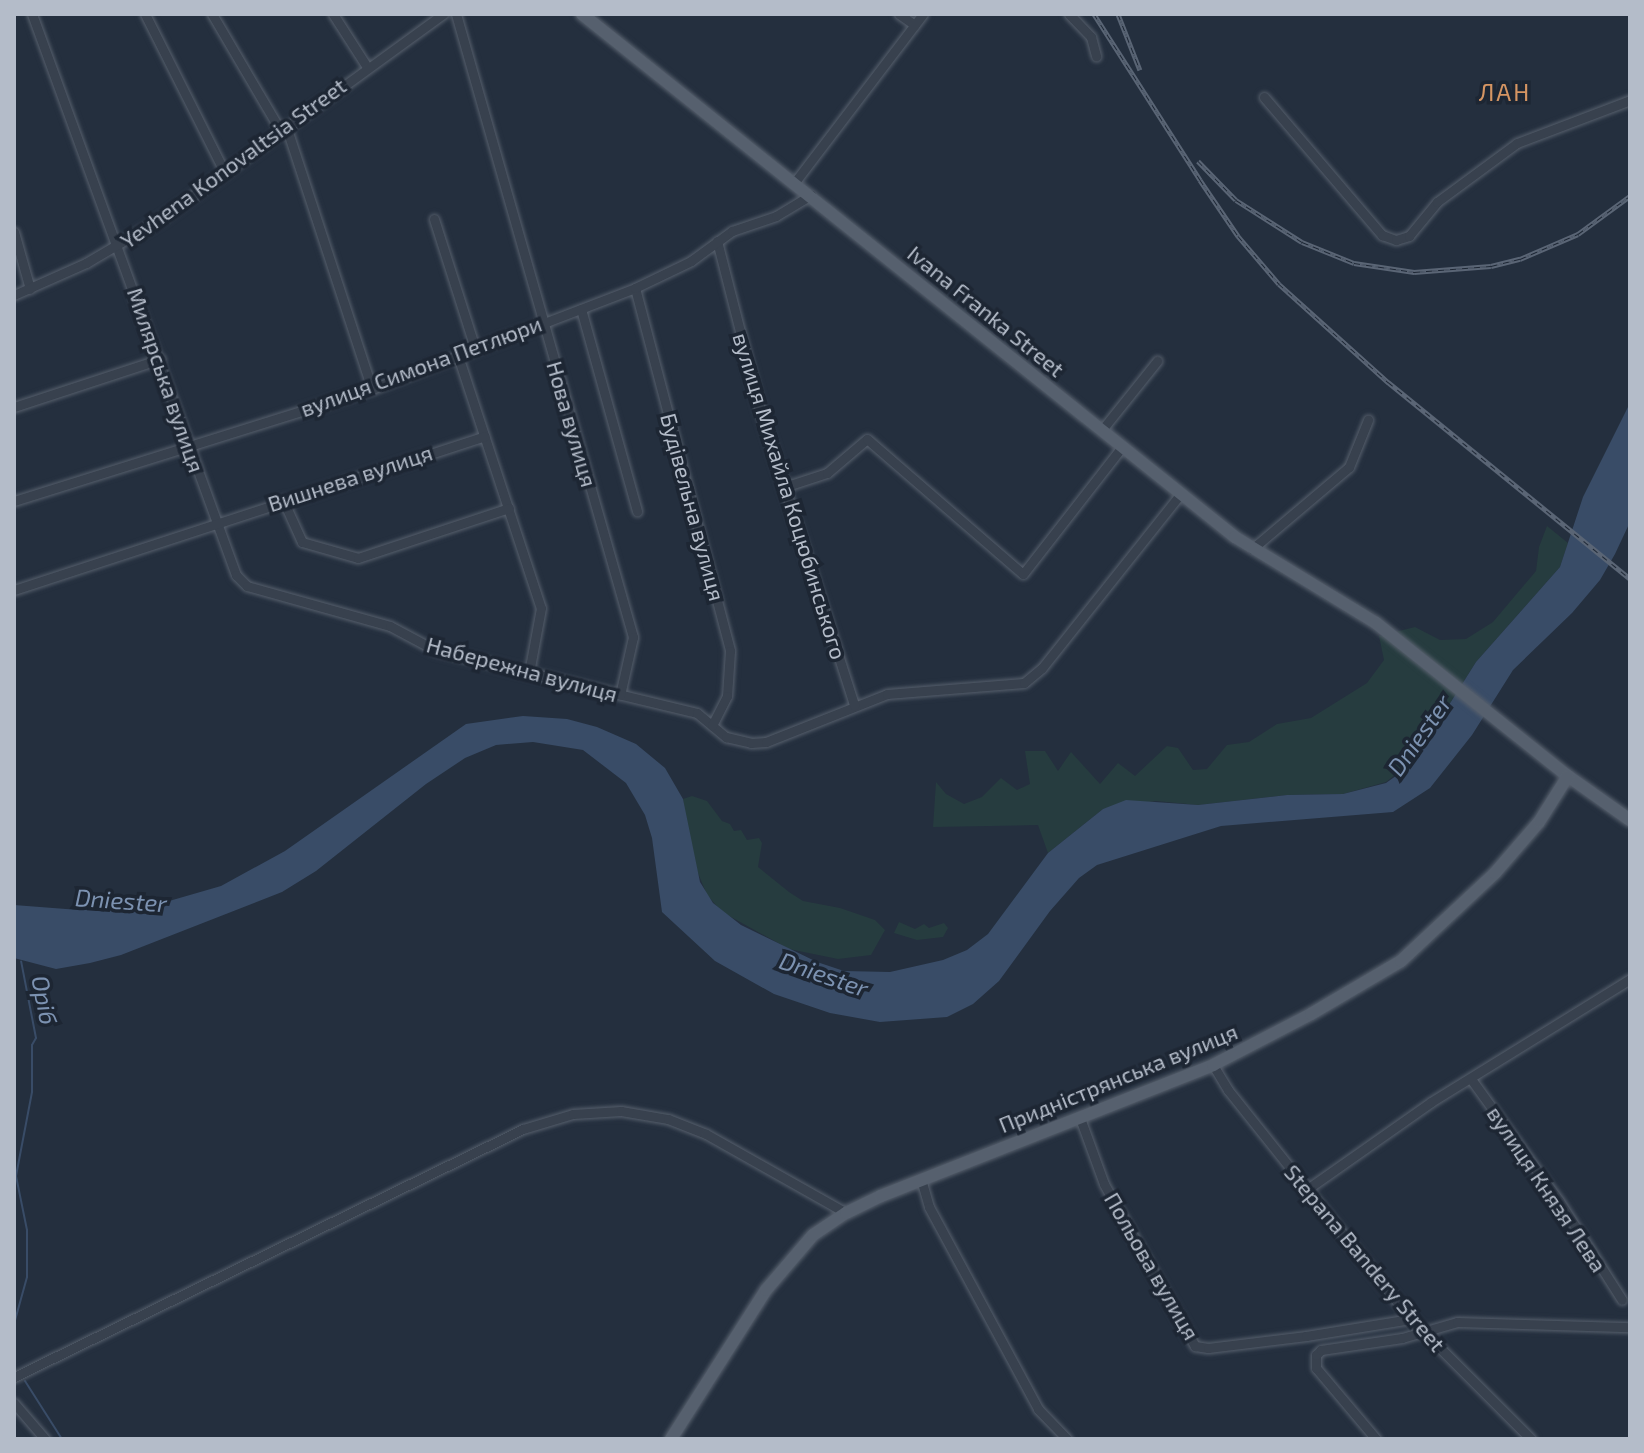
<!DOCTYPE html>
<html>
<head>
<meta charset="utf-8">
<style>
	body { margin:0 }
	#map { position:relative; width:1644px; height:1453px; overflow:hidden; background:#242f3e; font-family:"Exo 2",sans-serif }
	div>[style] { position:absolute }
	.green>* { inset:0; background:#263c3f }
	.water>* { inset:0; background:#394c67 }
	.stream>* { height:2px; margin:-1px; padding:0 1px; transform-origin:1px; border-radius:1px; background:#394c67 }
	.roads { filter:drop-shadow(0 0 2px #565f6c) drop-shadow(0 0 2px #565f6c) }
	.minor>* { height:9px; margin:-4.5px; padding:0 4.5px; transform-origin:4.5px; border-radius:4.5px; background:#38414e }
	.major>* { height:12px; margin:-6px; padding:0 6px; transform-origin:6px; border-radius:6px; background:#56606e }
	.rail>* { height:5px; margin-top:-2.5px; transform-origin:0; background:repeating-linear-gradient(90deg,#1d2633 0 6px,#5a6575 0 12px); box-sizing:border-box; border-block:2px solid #5a6575 }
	span { translate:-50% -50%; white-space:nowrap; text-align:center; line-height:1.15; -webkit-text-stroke:7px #1d2633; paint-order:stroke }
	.street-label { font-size:22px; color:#b4bcc9 }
	.neighbourhood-label { font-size:24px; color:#d59563; letter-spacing:2px }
	.water-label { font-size:24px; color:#7c92b1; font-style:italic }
	.frame { position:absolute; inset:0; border:16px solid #b4bcc9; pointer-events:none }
</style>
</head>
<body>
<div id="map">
	<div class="green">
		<div style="clip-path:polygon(1547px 526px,1568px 543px,1560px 567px,1476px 662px,1415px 759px,1386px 782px,1343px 794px,1287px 795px,1198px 805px,1156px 801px,1103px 809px,1048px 853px,1038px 825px,933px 827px,936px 782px,946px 794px,964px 804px,982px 797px,1001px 778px,1017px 790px,1030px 784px,1025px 751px,1045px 751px,1058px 771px,1071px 752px,1100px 784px,1118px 763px,1135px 776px,1167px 746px,1178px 748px,1193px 770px,1207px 769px,1227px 745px,1249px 742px,1277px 724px,1311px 718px,1367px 683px,1384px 660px,1379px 636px,1415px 627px,1440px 640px,1466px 639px,1493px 622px,1536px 571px,1539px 547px)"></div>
		<div style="clip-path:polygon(692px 796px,707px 801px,722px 821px,730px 824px,734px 831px,741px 830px,747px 840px,759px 838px,762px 843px,758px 867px,789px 892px,803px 901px,840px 908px,875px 920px,885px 930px,871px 955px,838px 959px,789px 949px,722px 912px,707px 895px,696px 868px,684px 809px,683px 799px)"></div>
		<div style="clip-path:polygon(899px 922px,915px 929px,924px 924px,929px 928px,944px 923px,948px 928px,943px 937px,917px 940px,894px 933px)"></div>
	</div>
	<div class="water">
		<div style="clip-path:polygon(1630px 403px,1630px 522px,1615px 554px,1600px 580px,1572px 613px,1513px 670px,1472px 735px,1430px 788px,1393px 812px,1221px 826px,1097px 865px,1079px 878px,1050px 911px,999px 981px,973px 1004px,947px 1017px,880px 1022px,830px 1013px,774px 994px,715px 961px,662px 912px,652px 838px,645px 815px,626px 783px,583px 750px,533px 742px,496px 745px,465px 758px,426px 784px,316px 871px,282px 892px,121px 955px,90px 963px,56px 969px,14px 958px,14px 905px,79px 910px,145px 908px,221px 886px,285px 851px,466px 724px,523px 716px,567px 719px,597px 727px,636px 744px,665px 768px,683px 799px,700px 882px,713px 903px,741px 925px,817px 962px,844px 971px,890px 972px,943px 960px,967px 950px,988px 934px,1048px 853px,1103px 809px,1126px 800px,1198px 805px,1287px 795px,1343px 794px,1386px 783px,1400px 773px,1415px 759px,1476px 662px,1560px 567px,1583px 497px)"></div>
	</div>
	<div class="stream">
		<div style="left:14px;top:1324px;width:49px;rotate:-74.5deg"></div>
		<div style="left:27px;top:1277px;width:47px;rotate:-90deg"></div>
		<div style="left:27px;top:1230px;width:55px;rotate:-101.5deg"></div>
		<div style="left:16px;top:1176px;width:86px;rotate:-79.2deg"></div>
		<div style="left:32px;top:1092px;width:47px;rotate:-90deg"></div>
		<div style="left:32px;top:1045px;width:8px;rotate:-60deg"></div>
		<div style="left:36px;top:1038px;width:78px;rotate:-101deg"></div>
		<div style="left:14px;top:1361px;width:3px;rotate:72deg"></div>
		<div style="left:25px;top:1381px;width:69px;rotate:57.5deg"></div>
	</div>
	<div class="roads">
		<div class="minor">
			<div style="left:32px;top:14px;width:597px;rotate:70.02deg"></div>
			<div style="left:236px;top:575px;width:16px;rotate:45deg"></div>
			<div style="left:247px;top:586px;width:148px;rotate:15.6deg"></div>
			<div style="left:390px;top:626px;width:51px;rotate:28.1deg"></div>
			<div style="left:435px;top:650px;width:269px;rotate:13.5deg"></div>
			<div style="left:697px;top:713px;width:38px;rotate:40deg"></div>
			<div style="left:726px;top:737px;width:26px;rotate:13deg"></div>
			<div style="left:751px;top:743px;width:15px;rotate:-4deg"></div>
			<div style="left:766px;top:742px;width:130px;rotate:-21.6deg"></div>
			<div style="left:887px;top:694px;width:137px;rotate:-4.6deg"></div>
			<div style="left:1024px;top:683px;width:23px;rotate:-40deg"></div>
			<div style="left:1042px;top:668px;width:223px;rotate:-51.5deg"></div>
			<div style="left:145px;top:14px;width:178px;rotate:63.3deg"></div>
			<div style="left:212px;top:14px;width:134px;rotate:59.6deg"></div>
			<div style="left:333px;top:14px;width:63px;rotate:57.3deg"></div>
			<div style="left:456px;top:14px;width:648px;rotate:74.14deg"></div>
			<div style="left:633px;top:637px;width:59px;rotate:102.6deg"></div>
			<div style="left:899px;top:14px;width:19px;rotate:35deg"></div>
			<div style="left:1069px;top:14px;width:32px;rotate:46deg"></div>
			<div style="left:1091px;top:37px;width:20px;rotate:75deg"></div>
			<div style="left:1264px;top:97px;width:182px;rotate:49.5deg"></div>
			<div style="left:1382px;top:235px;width:15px;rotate:20deg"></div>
			<div style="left:1396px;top:240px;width:14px;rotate:-17deg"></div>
			<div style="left:1409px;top:236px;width:44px;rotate:-50.5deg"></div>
			<div style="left:1437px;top:202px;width:99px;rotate:-36.4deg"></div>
			<div style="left:1517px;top:143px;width:121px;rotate:-20.8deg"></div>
			<div style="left:286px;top:126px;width:277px;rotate:71.9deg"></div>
			<div style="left:795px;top:182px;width:211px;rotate:-52.7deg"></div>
			<div style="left:434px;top:219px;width:135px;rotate:72.4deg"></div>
			<div style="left:14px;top:232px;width:59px;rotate:74.3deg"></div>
			<div style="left:717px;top:241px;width:174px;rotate:75.7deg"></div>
			<div style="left:760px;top:410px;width:310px;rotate:72.3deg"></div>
			<div style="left:635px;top:288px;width:375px;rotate:75.3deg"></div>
			<div style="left:730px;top:651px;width:45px;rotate:93.8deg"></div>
			<div style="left:727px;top:696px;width:33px;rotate:117deg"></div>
			<div style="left:14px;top:295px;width:79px;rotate:-24deg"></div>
			<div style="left:86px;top:263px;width:87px;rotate:-30.4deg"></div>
			<div style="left:161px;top:219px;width:349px;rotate:-36deg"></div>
			<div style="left:581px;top:309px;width:210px;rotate:74.5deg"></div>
			<div style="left:458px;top:356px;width:265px;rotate:71.8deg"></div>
			<div style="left:541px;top:608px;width:66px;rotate:100.5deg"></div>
			<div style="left:14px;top:407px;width:154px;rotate:-18.2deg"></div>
			<div style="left:1101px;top:431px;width:90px;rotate:-51.3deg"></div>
			<div style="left:784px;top:487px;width:45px;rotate:-18deg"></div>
			<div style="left:827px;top:473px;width:52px;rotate:-40.4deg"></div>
			<div style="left:867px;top:439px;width:206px;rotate:40.9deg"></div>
			<div style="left:1023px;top:574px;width:161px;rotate:-52.1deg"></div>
			<div style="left:283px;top:500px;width:46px;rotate:65.7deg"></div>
			<div style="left:302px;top:542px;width:58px;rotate:15.9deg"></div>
			<div style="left:358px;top:558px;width:159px;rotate:-18.3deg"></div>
			<div style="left:14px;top:501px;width:375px;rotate:-17.4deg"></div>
			<div style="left:372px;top:389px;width:282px;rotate:-21deg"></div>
			<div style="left:635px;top:288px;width:62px;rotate:-25.7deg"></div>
			<div style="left:691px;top:261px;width:51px;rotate:-36.2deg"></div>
			<div style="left:732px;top:231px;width:46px;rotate:-18.8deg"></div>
			<div style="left:776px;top:216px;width:41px;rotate:-31deg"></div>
			<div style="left:1252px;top:549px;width:127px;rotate:-40.2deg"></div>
			<div style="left:1349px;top:467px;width:51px;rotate:-68deg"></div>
			<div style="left:14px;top:590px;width:495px;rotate:-18.1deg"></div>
			<div style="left:1213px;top:1065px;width:29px;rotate:59deg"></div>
			<div style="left:1228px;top:1090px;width:293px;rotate:51.4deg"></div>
			<div style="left:1411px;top:1319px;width:170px;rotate:45deg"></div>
			<div style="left:1471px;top:1079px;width:150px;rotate:54.2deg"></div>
			<div style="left:1559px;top:1201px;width:117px;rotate:57.5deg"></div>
			<div style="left:1080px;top:1118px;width:70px;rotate:70deg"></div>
			<div style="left:1104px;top:1184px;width:186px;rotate:60.7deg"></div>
			<div style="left:1195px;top:1346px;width:13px;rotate:9deg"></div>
			<div style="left:1208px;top:1348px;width:99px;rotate:-7deg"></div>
			<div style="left:1306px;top:1336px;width:106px;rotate:-9.2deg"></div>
			<div style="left:921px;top:1179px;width:29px;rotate:74deg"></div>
			<div style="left:929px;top:1207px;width:230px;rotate:61.6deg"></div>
			<div style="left:1038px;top:1409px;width:42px;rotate:46deg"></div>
			<div style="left:1306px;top:1190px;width:153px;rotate:-35.1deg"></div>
			<div style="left:1431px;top:1102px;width:234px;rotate:-31.7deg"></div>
			<div style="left:14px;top:1377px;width:566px;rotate:-25.98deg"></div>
			<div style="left:523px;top:1129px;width:52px;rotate:-16.7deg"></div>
			<div style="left:573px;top:1114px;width:48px;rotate:-3.6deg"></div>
			<div style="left:621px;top:1111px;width:48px;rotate:9.7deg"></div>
			<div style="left:668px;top:1119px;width:41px;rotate:21.5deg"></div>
			<div style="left:706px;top:1134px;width:161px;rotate:29.4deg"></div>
			<div style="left:14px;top:1403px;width:48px;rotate:49.3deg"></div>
			<div style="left:1376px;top:1439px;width:93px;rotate:-130.2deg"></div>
			<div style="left:1316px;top:1368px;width:13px;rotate:-90deg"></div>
			<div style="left:1316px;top:1355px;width:7px;rotate:-45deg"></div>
			<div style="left:1321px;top:1350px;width:82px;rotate:-8.4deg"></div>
			<div style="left:1402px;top:1338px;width:57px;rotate:-16.2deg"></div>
			<div style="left:1457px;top:1322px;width:173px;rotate:1.7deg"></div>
		</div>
		<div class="major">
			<div style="left:582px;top:14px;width:837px;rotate:38.69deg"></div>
			<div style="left:1235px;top:537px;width:165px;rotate:31.4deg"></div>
			<div style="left:1376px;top:623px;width:246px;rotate:38.6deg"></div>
			<div style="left:1568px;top:776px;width:76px;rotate:35.4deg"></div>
			<div style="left:671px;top:1439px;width:177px;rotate:-57.5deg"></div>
			<div style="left:766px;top:1290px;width:72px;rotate:-49.5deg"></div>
			<div style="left:813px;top:1235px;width:40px;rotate:-34deg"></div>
			<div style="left:846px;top:1213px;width:39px;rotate:-26deg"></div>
			<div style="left:881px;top:1196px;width:357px;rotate:-21.5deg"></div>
			<div style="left:1213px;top:1065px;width:110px;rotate:-27.5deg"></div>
			<div style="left:1311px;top:1014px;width:104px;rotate:-30.5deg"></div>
			<div style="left:1401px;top:961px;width:129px;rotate:-43.1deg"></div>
			<div style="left:1495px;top:873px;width:67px;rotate:-49.2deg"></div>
			<div style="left:1539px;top:822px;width:54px;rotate:-57.8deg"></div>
		</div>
	</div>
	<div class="rail">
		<div style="left:1094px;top:14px;width:197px;rotate:57.4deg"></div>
		<div style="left:1200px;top:180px;width:68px;rotate:55.8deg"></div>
		<div style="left:1238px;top:236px;width:63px;rotate:49.5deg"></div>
		<div style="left:1279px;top:284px;width:147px;rotate:42deg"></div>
		<div style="left:1388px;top:382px;width:312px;rotate:39.1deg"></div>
		<div style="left:1118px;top:14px;width:60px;rotate:68.6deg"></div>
		<div style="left:1198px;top:161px;width:54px;rotate:45.7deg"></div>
		<div style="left:1236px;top:200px;width:78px;rotate:32.5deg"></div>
		<div style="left:1302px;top:242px;width:56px;rotate:22deg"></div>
		<div style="left:1354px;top:263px;width:61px;rotate:8.5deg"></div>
		<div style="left:1414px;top:272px;width:77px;rotate:-4.5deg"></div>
		<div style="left:1491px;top:266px;width:30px;rotate:-14deg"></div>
		<div style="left:1520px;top:259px;width:63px;rotate:-23.3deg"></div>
		<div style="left:1578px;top:234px;width:64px;rotate:-36.2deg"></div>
	</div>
	<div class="street-label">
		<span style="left:233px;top:163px;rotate:-36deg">Yevhena Konovaltsia Street</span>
		<span style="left:986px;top:311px;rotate:39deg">Ivana Franka Street</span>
		<span style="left:421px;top:366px;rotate:-20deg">вулиця Симона Петлюри</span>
		<span style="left:166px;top:380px;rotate:71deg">Милярська вулиця</span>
		<span style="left:572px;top:424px;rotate:74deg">Нова вулиця</span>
		<span style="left:350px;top:478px;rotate:-18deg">Вишнева вулиця</span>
		<span style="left:790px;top:496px;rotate:73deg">вулиця Михайла Коцюбинського</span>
		<span style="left:693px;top:507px;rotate:75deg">Будівельна вулиця</span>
		<span style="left:522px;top:669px;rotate:15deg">Набережна вулиця</span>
		<span style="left:1118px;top:1078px;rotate:-22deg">Придністрянська вулиця</span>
		<span style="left:1547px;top:1189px;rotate:56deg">вулиця Князя Лева</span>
		<span style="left:1365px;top:1258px;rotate:50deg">Stepana Bandery Street</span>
		<span style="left:1152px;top:1266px;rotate:60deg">Польова вулиця</span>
	</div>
	<div class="neighbourhood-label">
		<span style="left:1505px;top:92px">ЛАН</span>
	</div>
	<div class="water-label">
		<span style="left:1419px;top:735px;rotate:-55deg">Dniester</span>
		<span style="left:121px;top:900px;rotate:4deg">Dniester</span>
		<span style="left:824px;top:974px;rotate:19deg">Dniester</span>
		<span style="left:45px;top:1000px;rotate:79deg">Оріб</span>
	</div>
	<div class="frame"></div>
</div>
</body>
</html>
